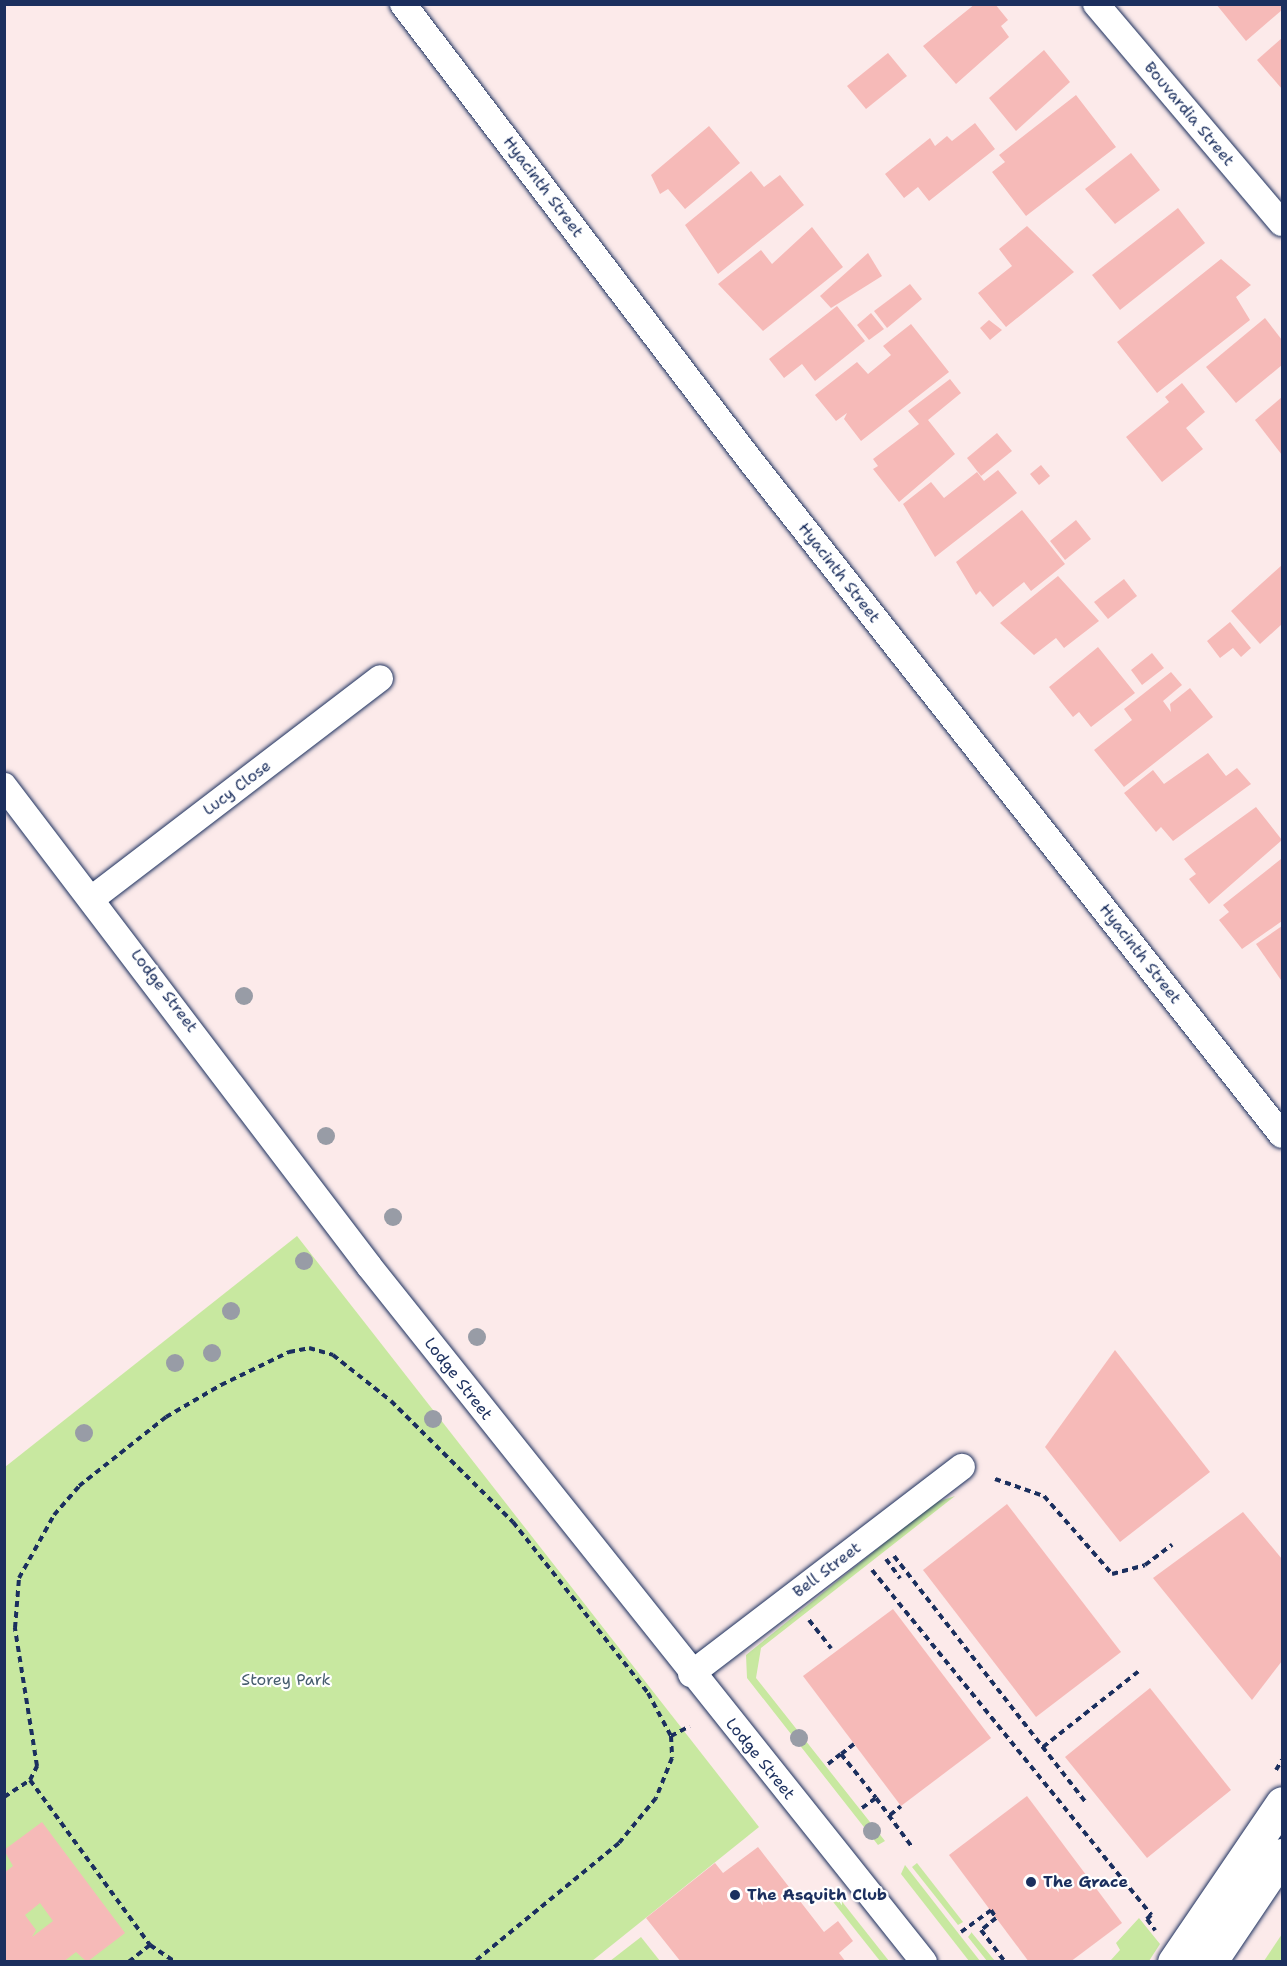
<!DOCTYPE html>
<html>
<head>
<meta charset="utf-8">
<style>
	body { margin:0 }
	#map { position:relative; width:1287px; height:1966px; overflow:hidden; background:#fceaea; font-family:"Shantell Sans",sans-serif }
	div>[style] { position:absolute }
	.green>* { inset:0; background:#c8e8a0 }
	.building>* { inset:0; background:#f6bab8 }
	.path>* { height:4px; margin-top:-2px; transform-origin:0; background:repeating-linear-gradient(90deg,#1b2f5e 0 6px,transparent 0 10.5px) }
	.roads { filter:drop-shadow(0 0 2px #1b2f5e) drop-shadow(0 0 2px #1b2f5e) }
	.minor>* { height:26px; margin:-13px; padding:0 13px; transform-origin:13px; border-radius:13px; background:#fff }
	.secondary>* { height:33px; margin:-16.5px; padding:0 16.5px; transform-origin:16.5px; border-radius:16.5px; background:#fff }
	.trees>* { width:18px; height:18px; margin:-9px; border-radius:50%; background:#989ca6 }
	.dots>* { width:16px; height:16px; translate:-50% -50%; box-sizing:border-box; border:3px solid #fff; border-radius:50% }
	span { translate:-50% -50%; white-space:nowrap; text-align:center; line-height:1.15; -webkit-text-stroke:4.5px #fff; paint-order:stroke }
	.street-label { font-size:16px; color:#1b2f5e }
	.park-label { font-size:16px; color:#465d6e }
	.poi-label { font-size:16px; color:#1b2f5e; font-weight:700 }
	.left { translate:0 -50%; text-align:left }
	.frame { position:absolute; inset:0; border:6px solid #1b2f5e; pointer-events:none }
</style>
</head>
<body>
<div id="map">
	<div class="green">
		<div style="clip-path:polygon(297px 1236px,759px 1827px,592px 1961px,5px 1962px,5px 1467px)"></div>
		<div style="clip-path:polygon(955px 1496px,761px 1648px,756px 1678px,885px 1841px,878px 1845px,747px 1678px,746px 1655px,934px 1503px)"></div>
		<div style="clip-path:polygon(917px 1863px,963px 1922px,958px 1925px,912px 1867px)"></div>
		<div style="clip-path:polygon(905px 1865px,980px 1961px,969px 1961px,901px 1874px)"></div>
		<div style="clip-path:polygon(836px 1894px,889px 1961px,880px 1961px,830px 1898px)"></div>
		<div style="clip-path:polygon(1139px 1918px,1160px 1944px,1149px 1961px,1110px 1961px,1120px 1950px,1116px 1943px)"></div>
		<div style="clip-path:polygon(972px 1932px,972px 1933px,995px 1961px,987px 1961px,968px 1937px)"></div>
		<div style="clip-path:polygon(1282px 1934px,1282px 1961px,1264px 1961px)"></div>
		<div style="clip-path:polygon(641px 1937px,660px 1961px,610px 1961px)"></div>
	</div>
	<div class="building">
		<div style="clip-path:polygon(975px 4px,995px 4px,1008px 20px,1001px 26px,1009px 37px,956px 84px,923px 46px)"></div>
		<div style="clip-path:polygon(1216px 4px,1282px 4px,1282px 10px,1246px 41px)"></div>
		<div style="clip-path:polygon(1282px 38px,1282px 89px,1257px 60px)"></div>
		<div style="clip-path:polygon(1044px 50px,1070px 82px,1016px 131px,989px 98px)"></div>
		<div style="clip-path:polygon(888px 53px,907px 76px,866px 109px,847px 86px)"></div>
		<div style="clip-path:polygon(1076px 95px,1116px 147px,1026px 216px,992px 172px,1005px 162px,999px 155px)"></div>
		<div style="clip-path:polygon(975px 123px,995px 149px,929px 201px,918px 187px,904px 198px,885px 174px,930px 138px,935px 146px,947px 136px,952px 141px)"></div>
		<div style="clip-path:polygon(709px 126px,740px 163px,685px 209px,668px 189px,660px 194px,651px 175px)"></div>
		<div style="clip-path:polygon(1131px 153px,1160px 190px,1115px 224px,1085px 189px)"></div>
		<div style="clip-path:polygon(751px 171px,764px 187px,780px 175px,804px 205px,718px 274px,685px 225px)"></div>
		<div style="clip-path:polygon(1178px 208px,1205px 243px,1120px 310px,1092px 275px)"></div>
		<div style="clip-path:polygon(1027px 226px,1074px 272px,1006px 327px,978px 293px,1012px 266px,999px 249px)"></div>
		<div style="clip-path:polygon(812px 227px,843px 267px,763px 331px,718px 284px,761px 250px,772px 264px)"></div>
		<div style="clip-path:polygon(868px 253px,882px 276px,831px 308px,820px 296px)"></div>
		<div style="clip-path:polygon(1221px 259px,1251px 285px,1236px 297px,1250px 320px,1157px 393px,1117px 342px)"></div>
		<div style="clip-path:polygon(910px 284px,922px 299px,887px 328px,874px 311px)"></div>
		<div style="clip-path:polygon(837px 306px,865px 341px,815px 381px,802px 364px,784px 378px,769px 359px)"></div>
		<div style="clip-path:polygon(871px 313px,884px 329px,869px 340px,857px 325px)"></div>
		<div style="clip-path:polygon(1265px 318px,1282px 340px,1282px 365px,1236px 403px,1206px 367px)"></div>
		<div style="clip-path:polygon(989px 320px,1002px 330px,990px 340px,980px 328px)"></div>
		<div style="clip-path:polygon(911px 324px,949px 372px,861px 441px,844px 419px,847px 413px,836px 421px,815px 395px,857px 362px,868px 374px,891px 355px,883px 346px)"></div>
		<div style="clip-path:polygon(950px 379px,961px 393px,928px 420px,955px 454px,899px 502px,873px 469px,878px 466px,873px 459px,919px 424px,908px 411px)"></div>
		<div style="clip-path:polygon(1182px 383px,1205px 412px,1186px 428px,1203px 449px,1162px 482px,1126px 437px,1169px 402px,1165px 397px)"></div>
		<div style="clip-path:polygon(1282px 397px,1282px 455px,1255px 420px)"></div>
		<div style="clip-path:polygon(997px 433px,1012px 451px,981px 476px,967px 458px)"></div>
		<div style="clip-path:polygon(1041px 465px,1050px 476px,1039px 485px,1030px 474px)"></div>
		<div style="clip-path:polygon(998px 470px,1017px 493px,935px 557px,903px 504px,931px 482px,944px 498px,977px 472px,984px 481px)"></div>
		<div style="clip-path:polygon(1022px 510px,1065px 564px,1031px 591px,1024px 582px,993px 607px,980px 591px,976px 595px,956px 562px)"></div>
		<div style="clip-path:polygon(1076px 520px,1091px 539px,1065px 560px,1050px 541px)"></div>
		<div style="clip-path:polygon(1282px 565px,1282px 624px,1260px 644px,1231px 611px)"></div>
		<div style="clip-path:polygon(1058px 576px,1099px 621px,1064px 648px,1056px 638px,1034px 655px,1000px 623px)"></div>
		<div style="clip-path:polygon(1124px 579px,1137px 596px,1108px 619px,1094px 602px)"></div>
		<div style="clip-path:polygon(1230px 622px,1251px 648px,1241px 657px,1233px 648px,1220px 658px,1207px 641px)"></div>
		<div style="clip-path:polygon(1098px 647px,1135px 693px,1091px 727px,1079px 712px,1073px 717px,1049px 687px)"></div>
		<div style="clip-path:polygon(1152px 653px,1164px 668px,1142px 685px,1131px 670px)"></div>
		<div style="clip-path:polygon(1171px 672px,1182px 685px,1163px 701px,1171px 712px,1170px 704px,1190px 688px,1213px 717px,1124px 787px,1094px 750px,1132px 720px,1124px 709px)"></div>
		<div style="clip-path:polygon(1208px 753px,1226px 776px,1237px 768px,1251px 784px,1173px 841px,1161px 827px,1156px 832px,1124px 793px,1153px 770px,1164px 784px)"></div>
		<div style="clip-path:polygon(1256px 807px,1282px 840px,1209px 904px,1189px 879px,1196px 874px,1184px 859px)"></div>
		<div style="clip-path:polygon(1281px 859px,1282px 921px,1242px 949px,1219px 920px,1229px 912px,1223px 905px)"></div>
		<div style="clip-path:polygon(1282px 926px,1282px 978px,1281px 980px,1256px 944px)"></div>
		<div style="clip-path:polygon(1115px 1350px,1210px 1472px,1120px 1542px,1045px 1447px)"></div>
		<div style="clip-path:polygon(1007px 1504px,1121px 1652px,1036px 1717px,923px 1570px)"></div>
		<div style="clip-path:polygon(1243px 1512px,1282px 1559px,1282px 1661px,1252px 1700px,1153px 1578px)"></div>
		<div style="clip-path:polygon(893px 1609px,991px 1738px,901px 1806px,803px 1676px)"></div>
		<div style="clip-path:polygon(1150px 1688px,1231px 1790px,1147px 1858px,1065px 1757px)"></div>
		<div style="clip-path:polygon(1027px 1796px,1122px 1923px,1070px 1962px,1029px 1962px,949px 1855px)"></div>
		<div style="clip-path:polygon(evenodd,42px 1822px,125px 1933px,87px 1962px,76px 1952px,63px 1962px,4px 1962px,4px 1873px,13px 1866px,4px 1850px,42px 1822px,40px 1903px,53px 1921px,32px 1937px,36px 1930px,25px 1915px,40px 1903px)"></div>
		<div style="clip-path:polygon(758px 1847px,824px 1932px,838px 1921px,853px 1941px,839px 1953px,846px 1962px,681px 1962px,646px 1918px,715px 1863px,723px 1873px)"></div>
	</div>
	<div class="path">
		<div style="left:995px;top:1479px;width:52px;rotate:19.1deg"></div>
		<div style="left:1044px;top:1496px;width:103px;rotate:48.9deg"></div>
		<div style="left:1112px;top:1574px;width:34px;rotate:-15deg"></div>
		<div style="left:1145px;top:1565px;width:34px;rotate:-37deg"></div>
		<div style="left:894px;top:1556px;width:314px;rotate:52.1deg"></div>
		<div style="left:886px;top:1559px;width:24px;rotate:54deg"></div>
		<div style="left:872px;top:1570px;width:444px;rotate:51deg"></div>
		<div style="left:1151px;top:1915px;width:6px;rotate:135deg"></div>
		<div style="left:1147px;top:1919px;width:14px;rotate:54deg"></div>
		<div style="left:809px;top:1620px;width:36px;rotate:52deg"></div>
		<div style="left:671px;top:1736px;width:21px;rotate:-28deg"></div>
		<div style="left:854px;top:1744px;width:16px;rotate:142deg"></div>
		<div style="left:841px;top:1754px;width:56px;rotate:51.5deg"></div>
		<div style="left:1043px;top:1747px;width:122px;rotate:-38.4deg"></div>
		<div style="left:828px;top:1764px;width:16px;rotate:-38deg"></div>
		<div style="left:1276px;top:1770px;width:12px;rotate:-59deg"></div>
		<div style="left:30px;top:1780px;width:16px;rotate:-63deg"></div>
		<div style="left:37px;top:1766px;width:140px;rotate:-99.1deg"></div>
		<div style="left:15px;top:1628px;width:50px;rotate:-85.4deg"></div>
		<div style="left:19px;top:1578px;width:72px;rotate:-60.9deg"></div>
		<div style="left:54px;top:1515px;width:38px;rotate:-49deg"></div>
		<div style="left:79px;top:1486px;width:111px;rotate:-38.4deg"></div>
		<div style="left:166px;top:1417px;width:64px;rotate:-30.2deg"></div>
		<div style="left:221px;top:1385px;width:76px;rotate:-25.9deg"></div>
		<div style="left:289px;top:1352px;width:20px;rotate:-11deg"></div>
		<div style="left:309px;top:1348px;width:25px;rotate:16deg"></div>
		<div style="left:333px;top:1355px;width:74px;rotate:38.4deg"></div>
		<div style="left:391px;top:1401px;width:172px;rotate:44.8deg"></div>
		<div style="left:513px;top:1522px;width:218px;rotate:51.7deg"></div>
		<div style="left:648px;top:1693px;width:49px;rotate:61.9deg"></div>
		<div style="left:671px;top:1736px;width:22px;rotate:87deg"></div>
		<div style="left:672px;top:1758px;width:43px;rotate:111.8deg"></div>
		<div style="left:656px;top:1798px;width:58px;rotate:129.4deg"></div>
		<div style="left:619px;top:1843px;width:188px;rotate:140.6deg"></div>
		<div style="left:4px;top:1797px;width:31px;rotate:-33deg"></div>
		<div style="left:30px;top:1780px;width:204px;rotate:54deg"></div>
		<div style="left:150px;top:1945px;width:28px;rotate:142deg"></div>
		<div style="left:862px;top:1808px;width:17px;rotate:-36deg"></div>
		<div style="left:876px;top:1798px;width:61px;rotate:53.7deg"></div>
		<div style="left:890px;top:1815px;width:14px;rotate:-39deg"></div>
		<div style="left:961px;top:1932px;width:37px;rotate:-36deg"></div>
		<div style="left:991px;top:1910px;width:9px;rotate:58deg"></div>
		<div style="left:996px;top:1918px;width:19px;rotate:141deg"></div>
		<div style="left:981px;top:1930px;width:40px;rotate:53deg"></div>
		<div style="left:150px;top:1945px;width:30px;rotate:34deg"></div>
	</div>
	<div class="roads">
		<div class="minor">
			<div style="left:403px;top:4px;width:573px;rotate:52.73deg"></div>
			<div style="left:750px;top:460px;width:859px;rotate:51.76deg"></div>
			<div style="left:1096px;top:4px;width:287px;rotate:49.7deg"></div>
			<div style="left:4px;top:786px;width:603px;rotate:52.75deg"></div>
			<div style="left:369px;top:1266px;width:890px;rotate:51.43deg"></div>
			<div style="left:94px;top:897px;width:360px;rotate:-37.4deg"></div>
			<div style="left:691px;top:1674px;width:341px;rotate:-37.4deg"></div>
		</div>
		<div class="secondary">
			<div style="left:1174px;top:1962px;width:192px;rotate:-55.8deg"></div>
			<div style="left:1210px;top:1962px;width:129px;rotate:-56.1deg"></div>
		</div>
	</div>
	<div class="trees">
		<div style="left:244px;top:996px"></div>
		<div style="left:326px;top:1136px"></div>
		<div style="left:393px;top:1217px"></div>
		<div style="left:304px;top:1261px"></div>
		<div style="left:231px;top:1311px"></div>
		<div style="left:477px;top:1337px"></div>
		<div style="left:212px;top:1353px"></div>
		<div style="left:175px;top:1363px"></div>
		<div style="left:433px;top:1419px"></div>
		<div style="left:84px;top:1433px"></div>
		<div style="left:799px;top:1738px"></div>
		<div style="left:872px;top:1831px"></div>
	</div>
	<div class="dots">
		<div style="left:1031px;top:1882px;background:#1b2f5e"></div>
		<div style="left:735px;top:1895px;background:#1b2f5e"></div>
	</div>
	<div class="street-label">
		<span style="left:1189px;top:114px;rotate:50deg">Bouvardia Street</span>
		<span style="left:543px;top:187px;rotate:53deg">Hyacinth Street</span>
		<span style="left:839px;top:573px;rotate:52deg">Hyacinth Street</span>
		<span style="left:237px;top:788px;rotate:-37deg">Lucy Close</span>
		<span style="left:1140px;top:954px;rotate:52deg">Hyacinth Street</span>
		<span style="left:164px;top:991px;rotate:53deg">Lodge Street</span>
		<span style="left:458px;top:1379px;rotate:52deg">Lodge Street</span>
		<span style="left:827px;top:1570px;rotate:-37deg">Bell Street</span>
		<span style="left:760px;top:1759px;rotate:51deg">Lodge Street</span>
	</div>
	<div class="park-label">
		<span style="left:286px;top:1680px">Storey Park</span>
	</div>
	<div class="poi-label">
		<span class="left" style="left:1043px;top:1882px">The Grace</span>
		<span class="left" style="left:747px;top:1895px">The Asquith Club</span>
	</div>
	<div class="frame"></div>
</div>
</body>
</html>
